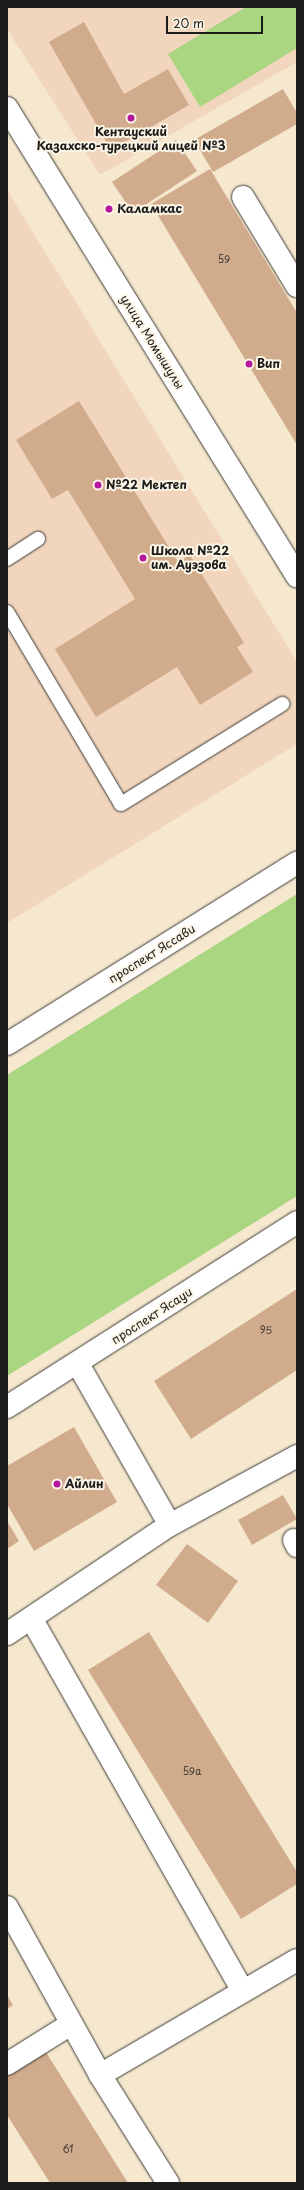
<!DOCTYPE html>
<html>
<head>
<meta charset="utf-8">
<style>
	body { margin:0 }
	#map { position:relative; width:304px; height:2190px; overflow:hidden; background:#f6e8cf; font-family:"Playpen Sans",sans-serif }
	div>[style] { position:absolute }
	.built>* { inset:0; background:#f1d5bd }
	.green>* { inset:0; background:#aad581 }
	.building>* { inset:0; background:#d0ab8c }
	.roads { filter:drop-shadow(0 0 1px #3d3b37) drop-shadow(0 0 1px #3d3b37) }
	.lane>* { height:14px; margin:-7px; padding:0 7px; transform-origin:7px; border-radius:7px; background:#fff }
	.street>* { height:22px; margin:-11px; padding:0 11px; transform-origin:11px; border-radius:11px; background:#fff }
	.dots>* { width:11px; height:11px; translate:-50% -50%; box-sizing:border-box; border:2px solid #fcf5e5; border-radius:50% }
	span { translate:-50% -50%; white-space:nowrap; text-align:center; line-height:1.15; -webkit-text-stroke:4px #fcf5e5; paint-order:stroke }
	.number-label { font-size:10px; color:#494038 }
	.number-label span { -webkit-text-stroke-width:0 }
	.poi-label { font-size:12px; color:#1c1c1c; font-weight:700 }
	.left { translate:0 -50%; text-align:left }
	.street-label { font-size:12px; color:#1c1c1c }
	.frame { position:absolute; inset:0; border:8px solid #1c1c1c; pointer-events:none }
	.scale { position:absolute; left:166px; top:16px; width:97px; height:18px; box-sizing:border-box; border:2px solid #1c1c1c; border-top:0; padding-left:5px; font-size:12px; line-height:14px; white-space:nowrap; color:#1c1c1c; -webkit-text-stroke:3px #fcf5e5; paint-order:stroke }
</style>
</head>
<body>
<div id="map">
	<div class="built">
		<div style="clip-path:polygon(7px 7px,297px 7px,297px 62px,100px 175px,7px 29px)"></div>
		<div style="clip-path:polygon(7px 190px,297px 662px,297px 744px,7px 923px)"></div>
	</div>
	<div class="green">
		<div style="clip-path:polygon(246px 7px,297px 7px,297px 48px,200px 107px,168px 54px)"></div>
		<div style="clip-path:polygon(297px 894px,297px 1196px,7px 1376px,7px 1075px)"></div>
	</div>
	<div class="building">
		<div style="clip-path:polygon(84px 22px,124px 94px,168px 69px,189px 105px,111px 150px,49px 42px)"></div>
		<div style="clip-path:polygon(283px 89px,297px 113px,297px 124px,213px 172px,194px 140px)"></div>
		<div style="clip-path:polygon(176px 140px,197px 171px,133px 213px,112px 182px)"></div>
		<div style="clip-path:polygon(210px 169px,297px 313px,297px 445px,151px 204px)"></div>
		<div style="clip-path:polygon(79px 401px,178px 562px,190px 555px,244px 643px,237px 647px,253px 672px,200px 705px,177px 667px,96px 717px,55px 649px,135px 599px,68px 490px,52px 499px,16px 440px)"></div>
		<div style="clip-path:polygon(297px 1289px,297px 1370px,191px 1439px,154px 1381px)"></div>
		<div style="clip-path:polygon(74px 1427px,117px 1502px,34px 1551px,7px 1504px,7px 1466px)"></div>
		<div style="clip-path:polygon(283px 1495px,297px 1519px,252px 1545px,238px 1520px)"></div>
		<div style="clip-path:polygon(7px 1521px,19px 1541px,7px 1549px)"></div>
		<div style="clip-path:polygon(187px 1544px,238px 1581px,208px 1623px,156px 1585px)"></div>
		<div style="clip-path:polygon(149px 1632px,297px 1872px,297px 1884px,241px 1919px,88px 1670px)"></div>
		<div style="clip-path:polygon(7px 1995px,13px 2005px,7px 2009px)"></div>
		<div style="clip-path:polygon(44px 2049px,128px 2183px,50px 2183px,7px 2115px,7px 2072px)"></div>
	</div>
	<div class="roads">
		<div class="lane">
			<div style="left:7px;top:559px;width:37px;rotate:-33deg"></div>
			<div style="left:7px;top:612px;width:223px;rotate:59.3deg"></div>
			<div style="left:121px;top:804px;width:190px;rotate:-31.8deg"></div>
		</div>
		<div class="street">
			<div style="left:7px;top:108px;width:551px;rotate:58.22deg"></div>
			<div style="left:243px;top:197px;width:104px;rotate:58.8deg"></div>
			<div style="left:7px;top:1044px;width:342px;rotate:-32deg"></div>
			<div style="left:78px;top:1364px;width:185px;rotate:60.3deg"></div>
			<div style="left:7px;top:1407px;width:344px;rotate:-32.5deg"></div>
			<div style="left:294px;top:1540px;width:7px;rotate:63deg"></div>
			<div style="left:31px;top:1618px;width:429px;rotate:60.4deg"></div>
			<div style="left:7px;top:1634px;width:196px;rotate:-33.8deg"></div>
			<div style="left:170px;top:1525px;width:145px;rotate:-28.5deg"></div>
			<div style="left:7px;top:1907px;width:192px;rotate:61deg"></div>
			<div style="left:100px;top:2075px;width:128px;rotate:57.8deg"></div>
			<div style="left:7px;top:2064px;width:75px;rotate:-32deg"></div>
			<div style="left:100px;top:2075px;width:228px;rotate:-30.3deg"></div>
		</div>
	</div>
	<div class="dots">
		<div style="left:131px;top:118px;background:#b5179e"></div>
		<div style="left:109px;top:209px;background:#b5179e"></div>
		<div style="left:249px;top:364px;background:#b5179e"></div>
		<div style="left:98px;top:485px;background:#b5179e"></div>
		<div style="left:143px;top:558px;background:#b5179e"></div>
		<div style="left:57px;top:1484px;background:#b5179e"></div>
	</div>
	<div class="number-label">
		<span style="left:224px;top:259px">59</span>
		<span style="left:266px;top:1330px">95</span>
		<span style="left:192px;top:1771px">59а</span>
		<span style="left:68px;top:2149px">61</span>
	</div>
	<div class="poi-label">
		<span style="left:131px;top:139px">Кентауский<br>Казахско-турецкий лицей №3</span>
		<span class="left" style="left:117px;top:209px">Каламкас</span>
		<span class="left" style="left:257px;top:364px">Вип</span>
		<span class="left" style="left:106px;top:485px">№22 Мектеп</span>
		<span class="left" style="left:151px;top:558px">Школа №22<br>им. Ауэзова</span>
		<span class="left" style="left:65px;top:1484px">Айлин</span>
	</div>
	<div class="street-label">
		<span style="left:152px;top:342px;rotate:58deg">улица Момышулы</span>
		<span style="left:152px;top:954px;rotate:-32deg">проспект Яссави</span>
		<span style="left:152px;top:1316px;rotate:-33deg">проспект Ясауи</span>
	</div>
	<div class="frame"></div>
	<div class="scale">20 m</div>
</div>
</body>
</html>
